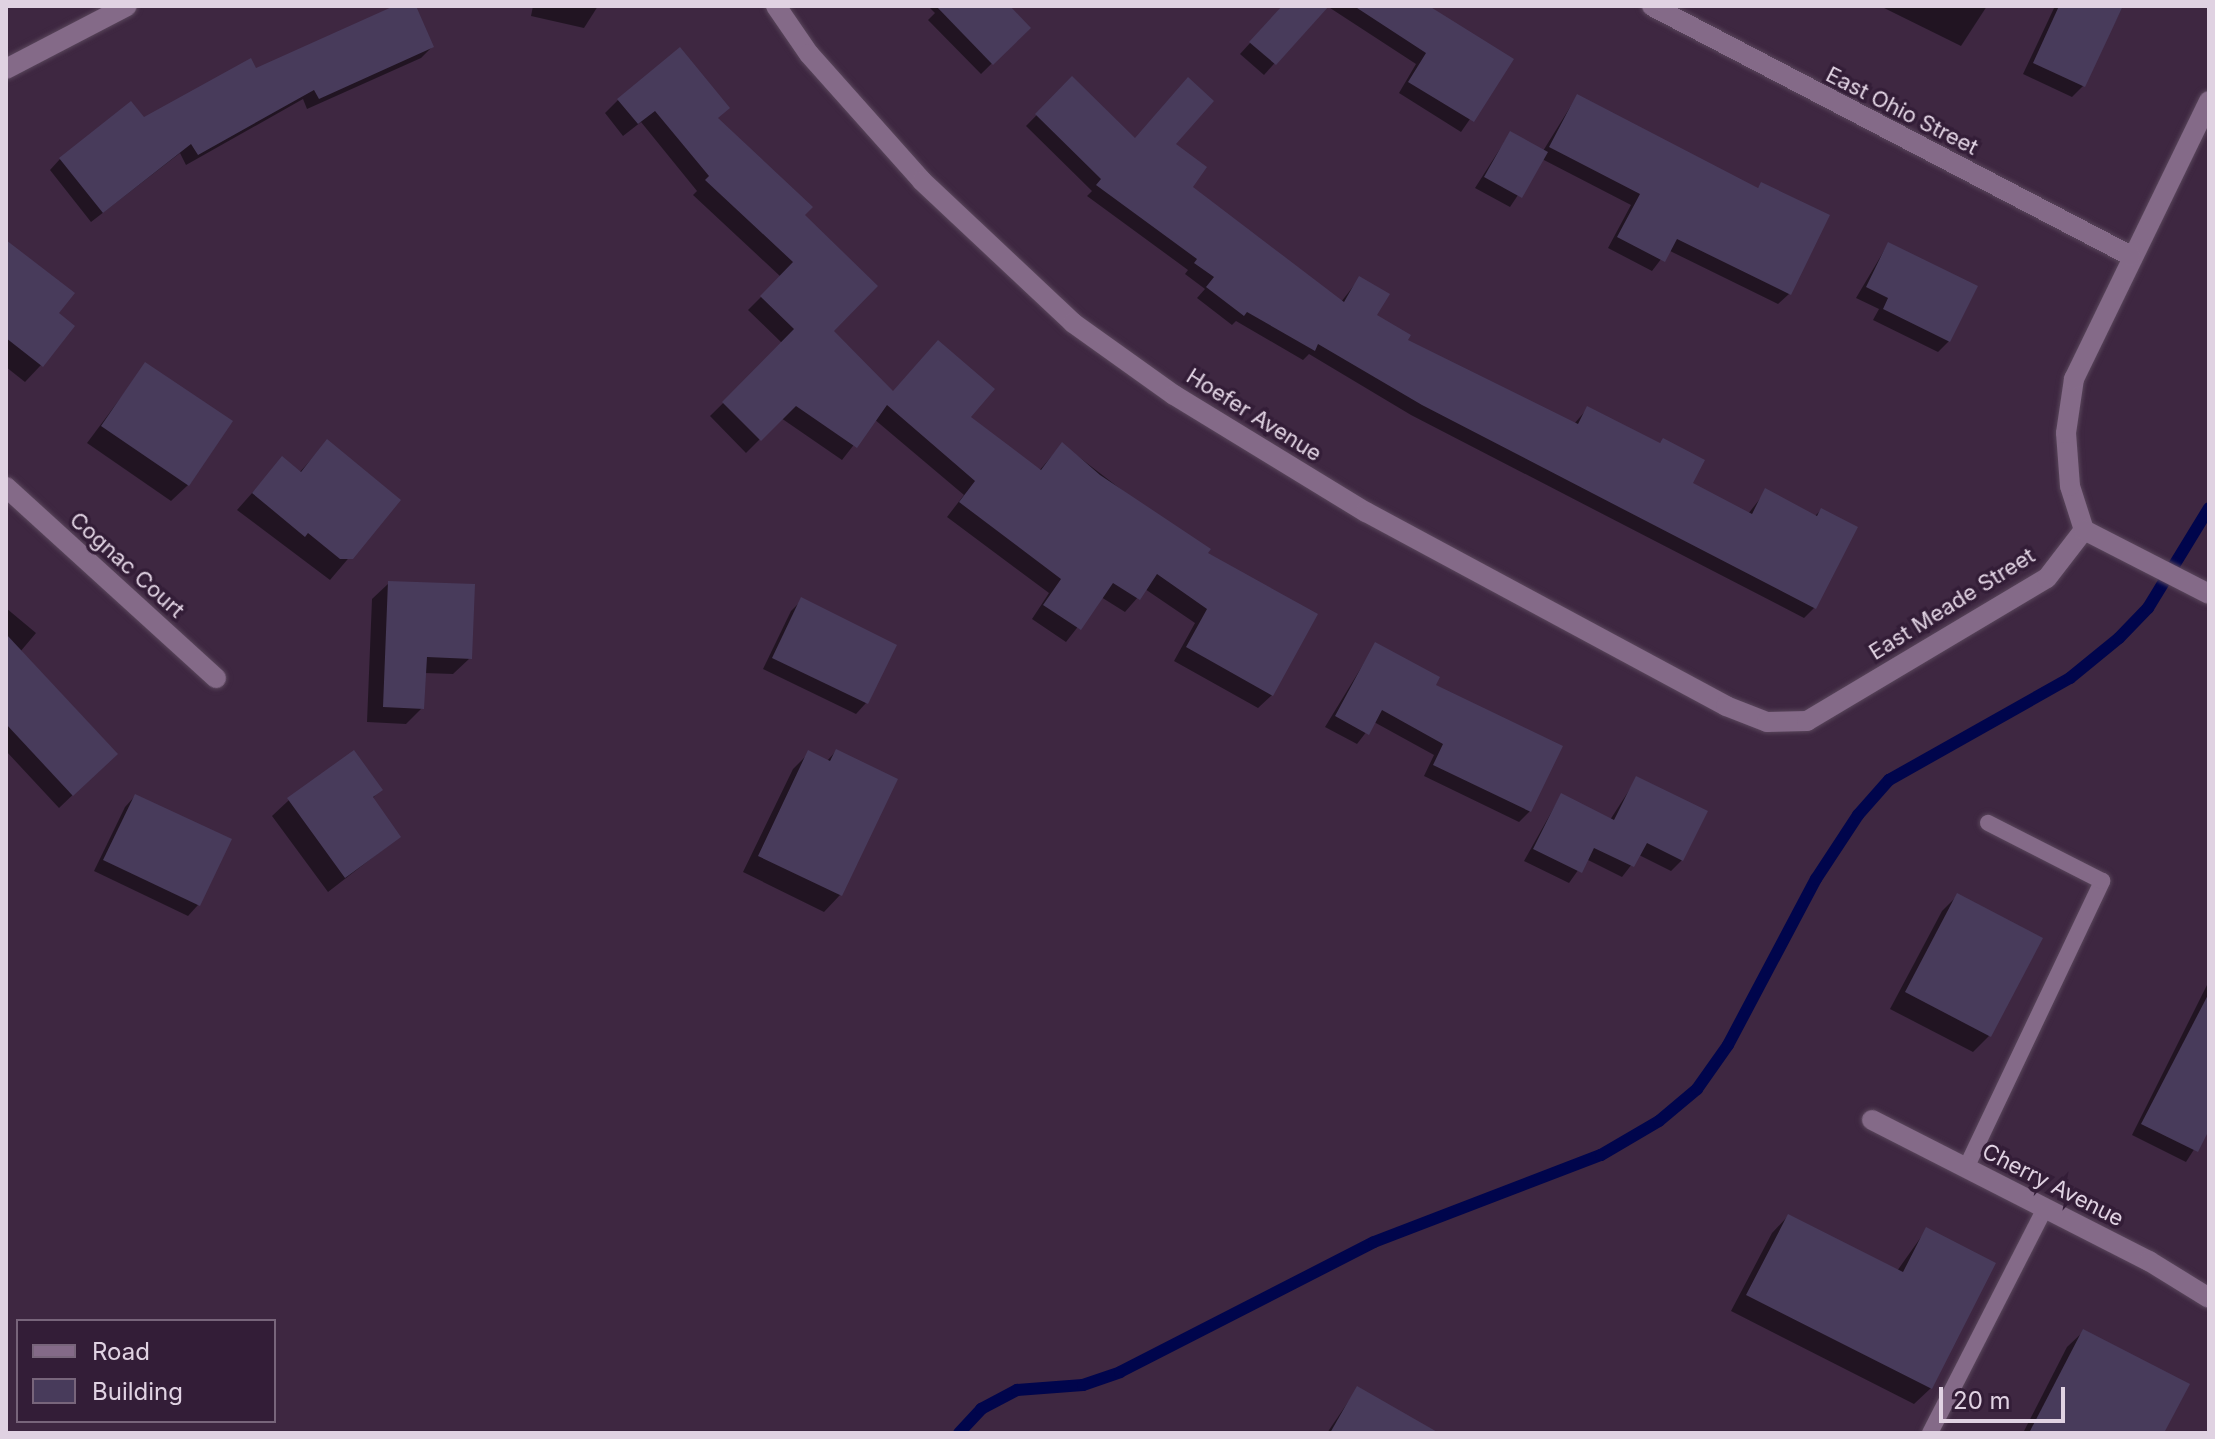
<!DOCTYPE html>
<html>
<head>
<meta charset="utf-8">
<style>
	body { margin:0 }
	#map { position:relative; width:2215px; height:1439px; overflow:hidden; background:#3e2741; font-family:Inter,sans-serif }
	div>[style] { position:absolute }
	.shadow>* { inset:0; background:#0007 }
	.stream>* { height:12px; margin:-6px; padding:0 6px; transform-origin:6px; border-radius:6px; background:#00054c }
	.building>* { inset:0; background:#483b5b }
	.roads { filter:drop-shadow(0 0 2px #59465b) drop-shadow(0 0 2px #59465b) }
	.service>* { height:16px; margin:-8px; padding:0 8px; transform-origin:8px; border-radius:8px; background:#846a88 }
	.minor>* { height:20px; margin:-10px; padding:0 10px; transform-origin:10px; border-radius:10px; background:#846a88 }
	span { translate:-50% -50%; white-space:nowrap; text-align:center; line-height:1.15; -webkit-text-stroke:7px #331d37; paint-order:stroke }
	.street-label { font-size:22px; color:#e0d2e2 }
	.frame { position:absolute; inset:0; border:8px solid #e0d2e2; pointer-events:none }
	.legend { position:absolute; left:16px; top:1319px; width:260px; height:104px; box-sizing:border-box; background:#331d37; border:2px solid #78657b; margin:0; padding:10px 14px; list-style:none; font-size:24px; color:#e0d2e2 }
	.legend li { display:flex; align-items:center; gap:16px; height:40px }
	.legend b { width:40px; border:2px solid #78657b }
	.scale { position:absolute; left:1939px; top:1387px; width:126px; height:36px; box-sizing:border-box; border:4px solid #e0d2e2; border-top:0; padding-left:10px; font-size:24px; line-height:28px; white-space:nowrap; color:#e0d2e2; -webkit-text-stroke:6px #331d37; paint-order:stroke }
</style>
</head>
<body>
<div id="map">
	<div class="shadow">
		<div style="clip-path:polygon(399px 6px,414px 6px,432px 47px,421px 58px,307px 109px,303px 99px,186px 165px,180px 153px,91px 222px,50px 170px,60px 159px,144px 120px)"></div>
		<div style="clip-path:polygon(533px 6px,598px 6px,584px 28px,531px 16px)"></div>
		<div style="clip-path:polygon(928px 6px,1007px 6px,1028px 28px,981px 74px,928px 20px,935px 13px)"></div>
		<div style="clip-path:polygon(1284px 6px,1326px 6px,1264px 75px,1240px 54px)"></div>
		<div style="clip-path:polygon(1327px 6px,1425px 6px,1511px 60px,1461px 132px,1399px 93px,1416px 64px)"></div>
		<div style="clip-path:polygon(1880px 6px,1987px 6px,1961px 46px)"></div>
		<div style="clip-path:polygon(2055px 6px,2123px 6px,2083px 86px,2072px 97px,2023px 74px)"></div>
		<div style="clip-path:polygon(1072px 79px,1134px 140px,1173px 144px,1190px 188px,1341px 302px,1359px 279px,1374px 316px,1405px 341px,1574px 424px,1587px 409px,1659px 444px,1663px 440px,1690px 484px,1748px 514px,1766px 491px,1814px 517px,1821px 510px,1814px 608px,1804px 618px,1411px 415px,1309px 354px,1303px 360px,1236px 321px,1232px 325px,1197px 298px,1205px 289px,1185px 274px,1188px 270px,1087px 196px,1092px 191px,1026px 126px)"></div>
		<div style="clip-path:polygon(1577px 96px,1756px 190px,1762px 184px,1789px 294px,1778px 304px,1668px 250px,1652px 271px,1608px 248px,1631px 205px,1542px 159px,1510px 207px,1475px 188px,1510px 133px,1543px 151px)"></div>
		<div style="clip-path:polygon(618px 100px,716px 119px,803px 215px,831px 331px,893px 393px,968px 418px,1039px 471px,1062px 444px,1205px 554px,1272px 695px,1258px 708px,1174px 661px,1195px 623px,1145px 589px,1125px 612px,1101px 597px,1066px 642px,1032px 619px,1049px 593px,947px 517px,964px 495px,874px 419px,842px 460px,781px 418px,746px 453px,710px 416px,783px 344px,748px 310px,781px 277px,693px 195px,697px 191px,641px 122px,623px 136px,605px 113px)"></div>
		<div style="clip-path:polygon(6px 242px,56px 313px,41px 365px,25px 382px,6px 367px)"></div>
		<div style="clip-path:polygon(1888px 244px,1949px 341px,1938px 352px,1873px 320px,1879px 309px,1856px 298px)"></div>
		<div style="clip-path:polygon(146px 364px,188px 485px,171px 501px,87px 443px)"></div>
		<div style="clip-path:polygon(327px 442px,398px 500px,330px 580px,237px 510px,282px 459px,299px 473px)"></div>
		<div style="clip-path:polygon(389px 583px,470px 658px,453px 674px,424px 673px,422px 708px,406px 724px,367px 722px,372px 599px)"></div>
		<div style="clip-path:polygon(802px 600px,866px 703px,856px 714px,763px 669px,791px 611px)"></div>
		<div style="clip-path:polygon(6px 608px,36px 633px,20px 652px,102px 767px,59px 808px,6px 751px)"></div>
		<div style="clip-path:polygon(1375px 645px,1433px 686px,1530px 811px,1519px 822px,1424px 776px,1434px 755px,1374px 722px,1357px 744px,1325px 727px)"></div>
		<div style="clip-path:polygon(836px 751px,840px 895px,824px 912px,743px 872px,793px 769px,809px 753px,827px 761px)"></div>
		<div style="clip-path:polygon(1637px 778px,1682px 860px,1671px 871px,1639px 855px,1622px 877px,1586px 859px,1569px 883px,1524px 861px,1561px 795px,1610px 820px)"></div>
		<div style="clip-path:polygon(380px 790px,372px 799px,399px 837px,328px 892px,272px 816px,289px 800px)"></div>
		<div style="clip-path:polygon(135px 796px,198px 905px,188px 916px,94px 871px,125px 807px)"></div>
		<div style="clip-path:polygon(1958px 895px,1989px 1036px,1973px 1052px,1890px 1009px,1942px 911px)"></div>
		<div style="clip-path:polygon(2209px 981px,2209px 1126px,2186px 1162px,2132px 1135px)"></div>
		<div style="clip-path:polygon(1788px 1216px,1897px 1271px,1926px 1230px,1931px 1388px,1914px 1404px,1731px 1311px,1772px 1233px)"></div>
		<div style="clip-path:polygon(2084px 1331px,2162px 1433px,2023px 1433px,2067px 1347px)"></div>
		<div style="clip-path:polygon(1357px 1389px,1403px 1433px,1327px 1433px)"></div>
	</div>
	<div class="stream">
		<div style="left:959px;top:1433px;width:33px;rotate:-47deg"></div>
		<div style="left:981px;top:1409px;width:41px;rotate:-27.8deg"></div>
		<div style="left:1017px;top:1390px;width:66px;rotate:-4.3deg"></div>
		<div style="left:1083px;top:1385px;width:39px;rotate:-19deg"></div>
		<div style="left:1120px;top:1372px;width:285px;rotate:-27.1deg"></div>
		<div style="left:1374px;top:1242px;width:243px;rotate:-21deg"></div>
		<div style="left:1601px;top:1155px;width:67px;rotate:-30.4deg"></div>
		<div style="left:1659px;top:1121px;width:50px;rotate:-40.1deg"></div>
		<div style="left:1697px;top:1089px;width:54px;rotate:-54.8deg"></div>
		<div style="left:1728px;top:1045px;width:188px;rotate:-62.1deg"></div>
		<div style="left:1816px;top:879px;width:77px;rotate:-56.7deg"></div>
		<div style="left:1858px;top:815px;width:47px;rotate:-48.5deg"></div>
		<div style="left:1889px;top:780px;width:208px;rotate:-29.4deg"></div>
		<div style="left:2070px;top:678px;width:63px;rotate:-39.2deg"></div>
		<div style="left:2119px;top:638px;width:42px;rotate:-46deg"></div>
		<div style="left:2148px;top:608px;width:117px;rotate:-58.6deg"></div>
	</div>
	<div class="building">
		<div style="clip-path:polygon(394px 6px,416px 6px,434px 47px,319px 99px,314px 90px,198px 155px,191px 144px,103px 213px,59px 158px,131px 101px,144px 117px,251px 58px,256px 68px)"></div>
		<div style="clip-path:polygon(936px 6px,1010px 6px,1031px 28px,993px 65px)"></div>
		<div style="clip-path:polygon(1282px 6px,1329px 6px,1276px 65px,1249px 42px)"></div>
		<div style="clip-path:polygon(1354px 6px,1429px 6px,1514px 59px,1474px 122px,1408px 82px,1426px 53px)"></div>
		<div style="clip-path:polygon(2059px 6px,2123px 6px,2085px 87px,2033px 63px)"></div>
		<div style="clip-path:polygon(680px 47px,730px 108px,718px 118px,813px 207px,805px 215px,878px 286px,834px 331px,893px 391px,938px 340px,995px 389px,971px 417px,1041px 470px,1062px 442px,1100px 475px,1211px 549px,1208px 553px,1318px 614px,1273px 696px,1186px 647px,1207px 609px,1157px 574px,1140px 600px,1113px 583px,1081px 630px,1043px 605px,1061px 579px,959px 502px,975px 481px,887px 405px,857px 448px,796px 406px,761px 441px,722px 402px,794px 329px,760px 296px,793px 262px,705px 180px,709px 176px,655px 111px,638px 124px,617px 99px)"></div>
		<div style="clip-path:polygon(1072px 76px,1135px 138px,1188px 77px,1214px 101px,1176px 144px,1207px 167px,1193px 187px,1344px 302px,1359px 276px,1390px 294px,1377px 315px,1411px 335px,1408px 340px,1578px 424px,1587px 406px,1660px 443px,1663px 438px,1705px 460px,1693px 483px,1752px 514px,1765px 488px,1817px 516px,1821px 508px,1858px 527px,1816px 609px,1422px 405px,1318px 344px,1315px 351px,1247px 312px,1244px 316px,1206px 287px,1214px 277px,1194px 263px,1197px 259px,1096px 185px,1101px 179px,1035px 114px)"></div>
		<div style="clip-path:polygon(1577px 94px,1758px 188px,1761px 182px,1830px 215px,1791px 295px,1677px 239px,1665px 262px,1617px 237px,1640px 194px,1549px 147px)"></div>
		<div style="clip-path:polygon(1510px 131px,1548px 152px,1522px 198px,1484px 177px)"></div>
		<div style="clip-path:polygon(6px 240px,75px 293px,59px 313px,75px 326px,43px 367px,6px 338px)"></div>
		<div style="clip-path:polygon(1888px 242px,1978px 286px,1950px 342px,1883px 309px,1888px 298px,1866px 287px)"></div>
		<div style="clip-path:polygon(145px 362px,233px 421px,189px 486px,101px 426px)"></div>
		<div style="clip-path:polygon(327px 439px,401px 500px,353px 559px,340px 559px,308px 533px,305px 537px,252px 493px,282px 456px,301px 472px)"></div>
		<div style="clip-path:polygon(388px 581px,475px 584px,472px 659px,427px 657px,424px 709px,383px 707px)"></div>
		<div style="clip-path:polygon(801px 597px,897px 645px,868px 704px,772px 658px)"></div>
		<div style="clip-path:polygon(6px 634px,118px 754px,73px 796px,6px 724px)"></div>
		<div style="clip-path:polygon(1375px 642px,1440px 677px,1436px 685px,1563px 746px,1531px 812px,1433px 765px,1443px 744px,1382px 710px,1369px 735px,1335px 716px)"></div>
		<div style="clip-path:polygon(836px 749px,898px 779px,842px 896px,758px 856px,808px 750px,830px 761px)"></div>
		<div style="clip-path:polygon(354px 750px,383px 790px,373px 797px,401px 837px,345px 878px,287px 798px)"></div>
		<div style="clip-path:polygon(1636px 776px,1708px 811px,1683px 861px,1647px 843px,1634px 867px,1594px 848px,1582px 873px,1533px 849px,1561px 793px,1614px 820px)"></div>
		<div style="clip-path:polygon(135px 794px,232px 839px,200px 906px,103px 860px)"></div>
		<div style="clip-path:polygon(1957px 893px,2043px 938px,1991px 1037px,1905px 992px)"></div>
		<div style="clip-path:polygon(2209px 993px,2209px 1130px,2198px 1152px,2141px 1124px)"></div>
		<div style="clip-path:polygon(1788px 1214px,1903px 1272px,1926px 1227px,1996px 1263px,1932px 1389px,1746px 1295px)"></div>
		<div style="clip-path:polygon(2083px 1329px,2190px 1384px,2164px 1433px,2029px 1433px)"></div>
		<div style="clip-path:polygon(1357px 1386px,1439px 1433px,1330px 1433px)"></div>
	</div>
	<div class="roads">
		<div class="service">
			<div style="left:1966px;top:1168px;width:318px;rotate:-64.6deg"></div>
			<div style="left:2102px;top:881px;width:128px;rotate:-153deg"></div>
			<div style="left:1930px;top:1433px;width:253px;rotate:-62.9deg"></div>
		</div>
		<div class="minor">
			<div style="left:776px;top:6px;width:58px;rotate:55.5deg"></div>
			<div style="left:809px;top:54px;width:170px;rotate:48.3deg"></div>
			<div style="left:922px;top:181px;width:207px;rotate:43.2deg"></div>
			<div style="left:1073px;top:323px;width:124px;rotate:35.5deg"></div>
			<div style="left:1174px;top:395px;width:225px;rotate:31.4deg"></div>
			<div style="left:1366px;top:512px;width:409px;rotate:28.3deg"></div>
			<div style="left:1726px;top:706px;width:44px;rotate:21.3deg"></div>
			<div style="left:1767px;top:722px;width:40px;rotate:-1.4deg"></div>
			<div style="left:1807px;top:721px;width:279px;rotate:-30.8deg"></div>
			<div style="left:2047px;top:578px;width:61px;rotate:-52.4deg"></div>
			<div style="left:2084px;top:530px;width:46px;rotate:-107.7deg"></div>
			<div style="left:2070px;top:486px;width:53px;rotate:-94.3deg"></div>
			<div style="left:2066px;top:433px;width:55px;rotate:-81.6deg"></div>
			<div style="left:2074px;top:379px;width:309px;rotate:-64.1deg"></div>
			<div style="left:1652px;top:6px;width:540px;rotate:27.56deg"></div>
			<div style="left:6px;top:69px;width:136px;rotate:-27.5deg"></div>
			<div style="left:6px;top:487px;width:284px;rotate:42.3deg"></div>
			<div style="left:2084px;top:530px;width:140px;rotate:27.1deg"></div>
			<div style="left:1872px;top:1120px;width:311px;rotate:27deg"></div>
			<div style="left:2149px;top:1261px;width:70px;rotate:31.7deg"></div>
		</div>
	</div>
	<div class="street-label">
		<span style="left:1902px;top:111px;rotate:27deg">East Ohio Street</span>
		<span style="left:1254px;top:415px;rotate:32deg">Hoefer Avenue</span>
		<span style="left:127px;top:565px;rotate:42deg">Cognac Court</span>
		<span style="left:1952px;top:604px;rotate:-32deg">East Meade Street</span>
		<span style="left:2053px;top:1185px;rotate:27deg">Cherry Avenue</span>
	</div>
	<div class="frame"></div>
	<ul class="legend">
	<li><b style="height:10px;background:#846a88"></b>Road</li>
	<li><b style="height:22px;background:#483b5b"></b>Building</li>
	</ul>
	<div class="scale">20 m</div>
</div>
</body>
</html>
